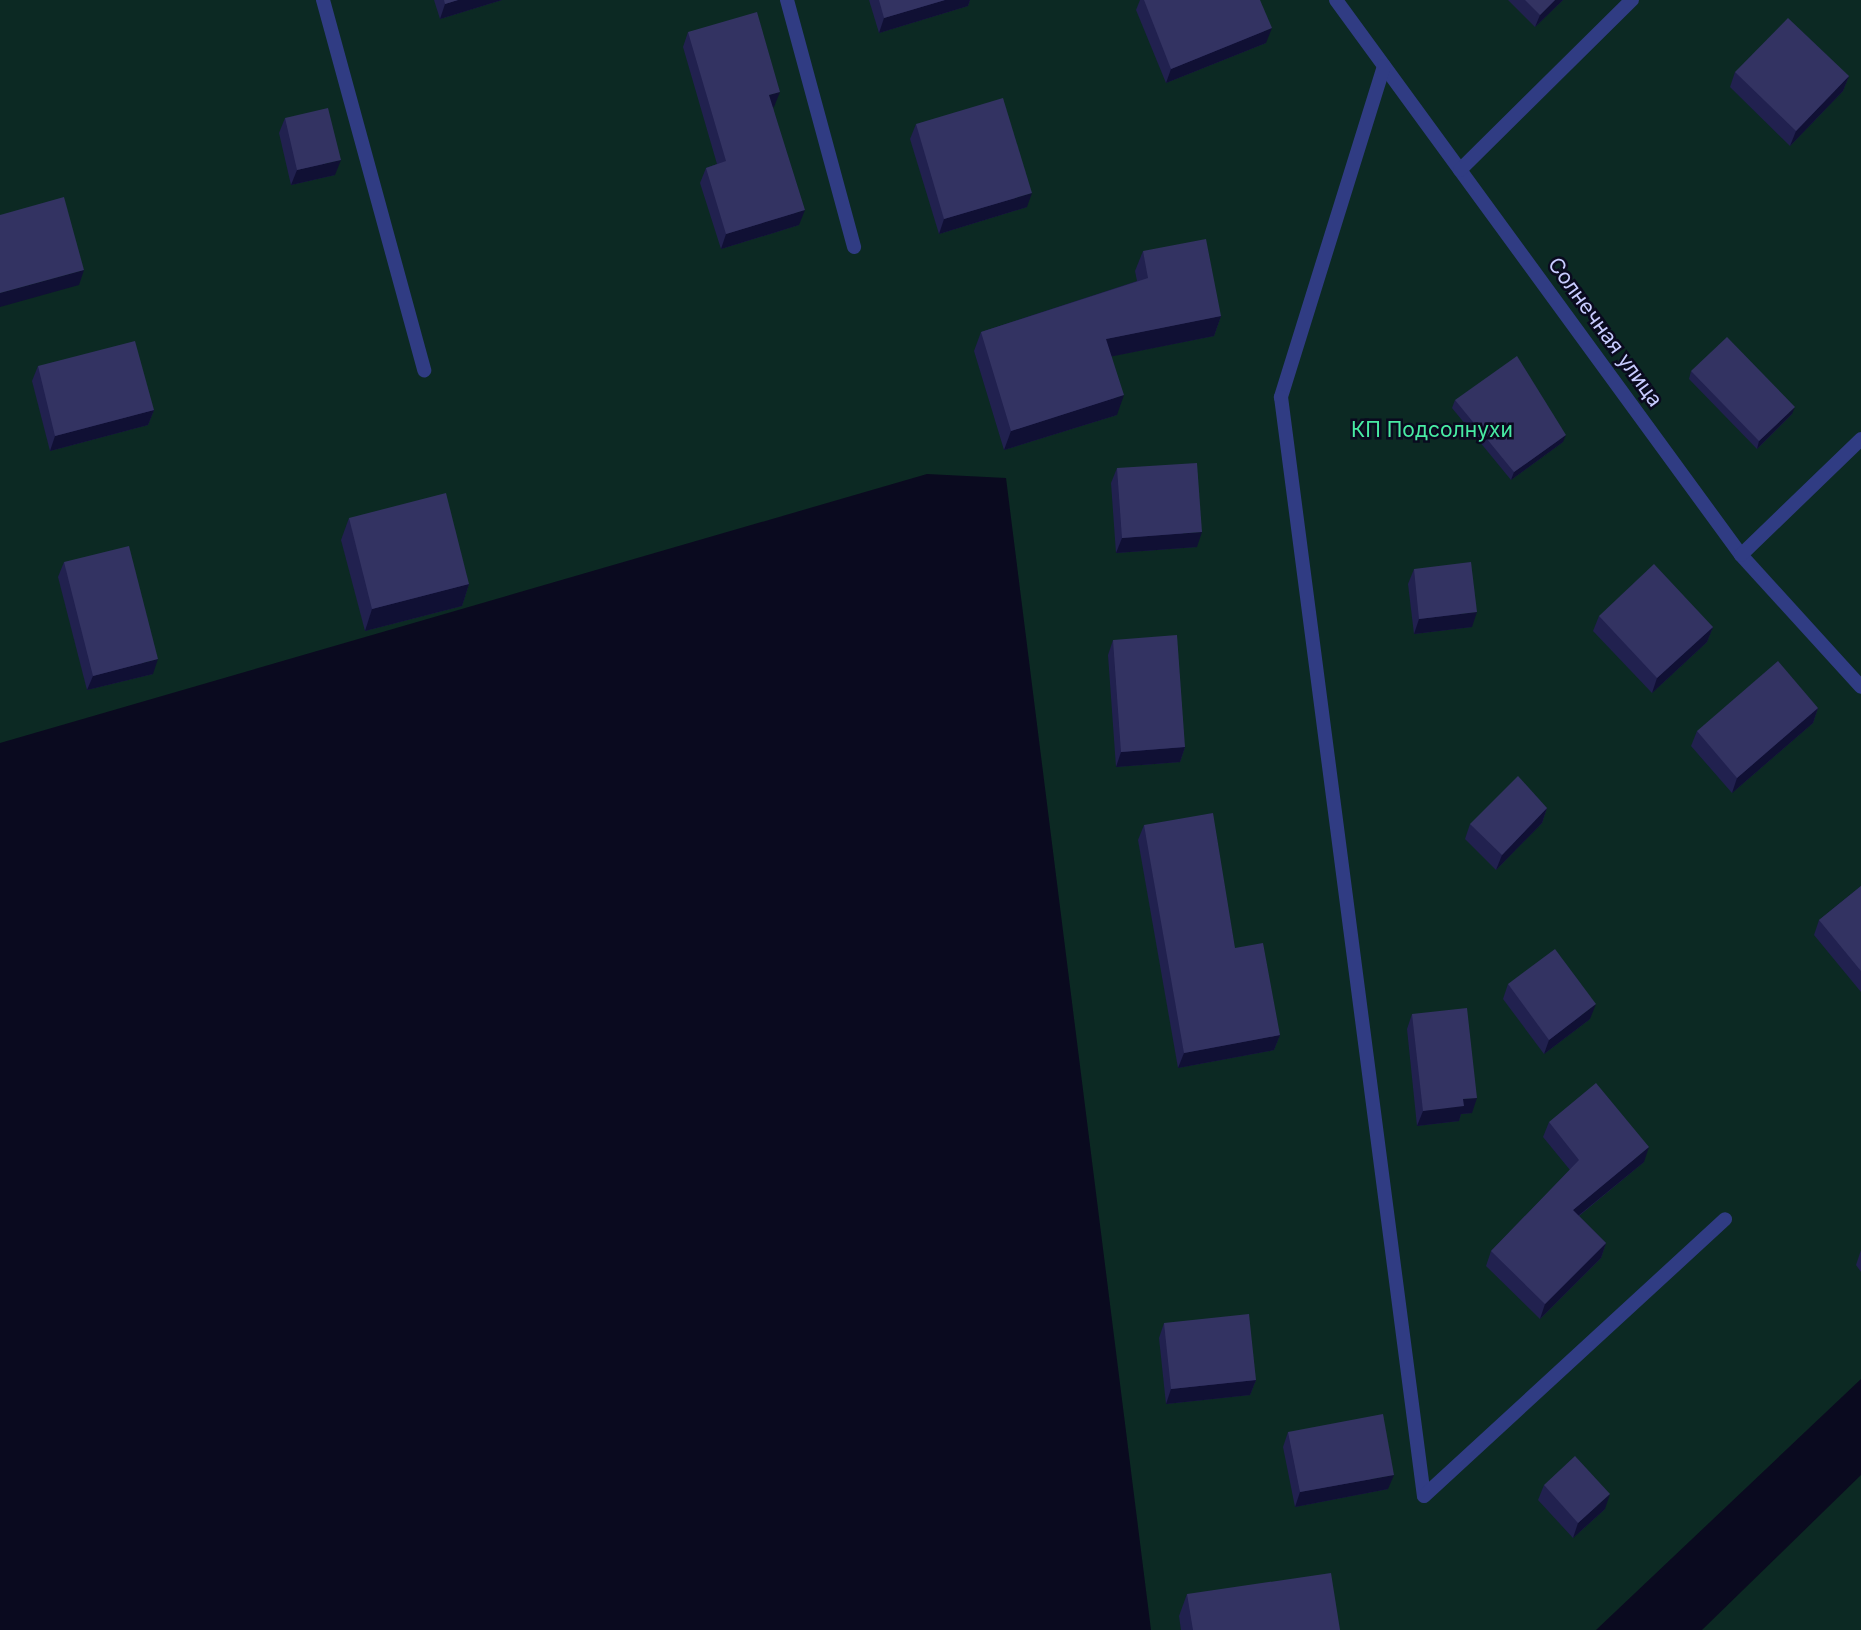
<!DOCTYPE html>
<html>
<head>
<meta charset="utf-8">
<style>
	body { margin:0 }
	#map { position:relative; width:1861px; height:1630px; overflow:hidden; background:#0a0a1f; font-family:Inter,sans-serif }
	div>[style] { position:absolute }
	.green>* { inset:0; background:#0c2923 }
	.service>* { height:14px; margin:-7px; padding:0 7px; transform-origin:7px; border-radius:7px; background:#303c83 }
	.wall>* { inset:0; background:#21214f }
	.shaded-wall>* { inset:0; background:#101034 }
	.building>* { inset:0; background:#333362 }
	span { translate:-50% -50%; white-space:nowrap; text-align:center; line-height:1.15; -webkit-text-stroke:5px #0a0a1f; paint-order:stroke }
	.street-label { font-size:21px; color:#c8ccff }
	.park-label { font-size:21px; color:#48eba3 }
</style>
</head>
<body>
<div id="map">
	<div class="green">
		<div style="clip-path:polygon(0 0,1861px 0,1861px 1379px,1596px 1630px,1151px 1630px,1006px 478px,927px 474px,0 743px)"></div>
		<div style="clip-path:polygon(1861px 1475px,1861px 1630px,1702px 1630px)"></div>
	</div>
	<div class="service">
		<div style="left:323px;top:0;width:384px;rotate:74.7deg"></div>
		<div style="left:787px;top:0;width:256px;rotate:74.8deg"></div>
		<div style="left:1336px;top:0;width:687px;rotate:53.88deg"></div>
		<div style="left:1741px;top:555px;width:178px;rotate:47.7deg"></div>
		<div style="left:1384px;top:66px;width:347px;rotate:107.3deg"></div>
		<div style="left:1281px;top:397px;width:1108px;rotate:82.59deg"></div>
		<div style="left:1424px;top:1496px;width:409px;rotate:-42.6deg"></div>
		<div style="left:1460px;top:170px;width:242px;rotate:-44.7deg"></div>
		<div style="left:1741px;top:555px;width:167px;rotate:-44deg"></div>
	</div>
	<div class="wall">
		<div style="clip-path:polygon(434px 0,502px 0,440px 19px)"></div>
		<div style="clip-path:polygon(869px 0,970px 0,968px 6px,879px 33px)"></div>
		<div style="clip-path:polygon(1140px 0,1260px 0,1266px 43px,1166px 83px,1136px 10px)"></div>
		<div style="clip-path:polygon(1508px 0,1563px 0,1535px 27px)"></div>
		<div style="clip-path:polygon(688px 32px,774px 107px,773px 107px,799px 225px,721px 249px,700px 183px,706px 168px,717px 164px,683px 47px)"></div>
		<div style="clip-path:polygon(1735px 72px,1849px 76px,1843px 91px,1790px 146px,1730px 87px)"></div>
		<div style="clip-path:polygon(285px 118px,335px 175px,291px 185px,279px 133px)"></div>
		<div style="clip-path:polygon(916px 124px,1027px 207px,939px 234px,910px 139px)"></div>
		<div style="clip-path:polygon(1143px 251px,1221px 316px,1214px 336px,1112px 356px,1117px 415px,1004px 450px,974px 351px,981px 332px,1137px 281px,1135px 271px)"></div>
		<div style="clip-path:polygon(38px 366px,154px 410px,148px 425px,50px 451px,32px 381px)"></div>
		<div style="clip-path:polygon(1691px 371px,1792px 414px,1757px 449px,1689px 379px)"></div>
		<div style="clip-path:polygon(1455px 400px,1563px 442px,1511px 480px,1452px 408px)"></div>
		<div style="clip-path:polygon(1117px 468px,1197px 547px,1116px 553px,1111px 483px)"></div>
		<div style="clip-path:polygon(349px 518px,469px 584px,462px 606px,365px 631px,341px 540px)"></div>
		<div style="clip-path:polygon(64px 562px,153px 674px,87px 690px,58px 577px)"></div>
		<div style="clip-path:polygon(1414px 569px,1472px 627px,1414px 634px,1408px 584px)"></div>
		<div style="clip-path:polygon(1599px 616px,1713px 627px,1707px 642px,1652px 693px,1593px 631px)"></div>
		<div style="clip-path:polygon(1113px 640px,1185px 747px,1180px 762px,1116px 767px,1108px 655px)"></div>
		<div style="clip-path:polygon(1818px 708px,1813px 723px,1732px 793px,1691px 746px,1697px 731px)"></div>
		<div style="clip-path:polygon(1547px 808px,1542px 823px,1496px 870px,1465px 839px,1470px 824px)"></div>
		<div style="clip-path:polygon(1144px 825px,1235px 948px,1280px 1035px,1274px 1050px,1178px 1068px,1138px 840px)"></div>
		<div style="clip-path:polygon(1861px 886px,1861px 992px,1814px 935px,1819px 920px)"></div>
		<div style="clip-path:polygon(1508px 984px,1590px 1019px,1544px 1054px,1503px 999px)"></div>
		<div style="clip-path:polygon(1412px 1014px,1472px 1113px,1461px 1114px,1459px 1121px,1417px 1126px,1407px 1029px)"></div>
		<div style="clip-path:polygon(1549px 1122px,1644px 1162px,1579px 1216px,1606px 1243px,1601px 1258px,1540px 1319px,1486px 1266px,1491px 1251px,1570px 1170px,1543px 1137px)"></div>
		<div style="clip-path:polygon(1861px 1250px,1861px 1272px,1856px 1265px)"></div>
		<div style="clip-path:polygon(1164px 1323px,1256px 1380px,1250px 1395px,1166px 1404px,1159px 1338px)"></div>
		<div style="clip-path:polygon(1288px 1432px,1388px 1489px,1295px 1507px,1283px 1447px)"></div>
		<div style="clip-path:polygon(1544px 1485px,1605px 1509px,1573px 1538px,1538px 1500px)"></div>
		<div style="clip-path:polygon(1187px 1594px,1340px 1630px,1181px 1630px,1179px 1616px)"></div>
	</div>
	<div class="shaded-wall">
		<div style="clip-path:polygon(458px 0,502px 0,440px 19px,445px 4px)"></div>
		<div style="clip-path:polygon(945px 0,970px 0,968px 6px,879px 33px,884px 18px)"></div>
		<div style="clip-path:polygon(1555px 0,1563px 0,1535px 27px,1540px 15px)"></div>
		<div style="clip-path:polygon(1272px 28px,1266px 43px,1166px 83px,1171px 69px)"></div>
		<div style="clip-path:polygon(1849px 76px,1843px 91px,1790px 146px,1796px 131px)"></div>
		<div style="clip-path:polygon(780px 92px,774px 107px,763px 110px,769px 95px)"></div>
		<div style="clip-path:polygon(341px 160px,335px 175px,291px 185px,297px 170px)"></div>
		<div style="clip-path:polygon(1032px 193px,1027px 207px,939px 234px,944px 219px)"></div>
		<div style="clip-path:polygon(805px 210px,799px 225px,721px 249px,726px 234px)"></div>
		<div style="clip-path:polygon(84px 270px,79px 285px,0 307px,0 293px)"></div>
		<div style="clip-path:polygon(1221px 316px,1214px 336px,1099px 359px,1106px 339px)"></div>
		<div style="clip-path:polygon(1124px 395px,1117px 415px,1004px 450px,1011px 431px)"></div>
		<div style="clip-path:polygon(1795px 407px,1792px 414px,1757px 449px,1759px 441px)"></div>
		<div style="clip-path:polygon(154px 410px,148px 425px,50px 451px,55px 436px)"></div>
		<div style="clip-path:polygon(1566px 435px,1563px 442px,1511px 480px,1514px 472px)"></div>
		<div style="clip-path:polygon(1202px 532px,1197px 547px,1116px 553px,1122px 538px)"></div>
		<div style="clip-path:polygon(469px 584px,462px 606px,365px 631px,372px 609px)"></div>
		<div style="clip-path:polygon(1477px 612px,1472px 627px,1414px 634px,1419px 619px)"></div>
		<div style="clip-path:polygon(1713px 627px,1707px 642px,1652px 693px,1657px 678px)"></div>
		<div style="clip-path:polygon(158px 659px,153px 674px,87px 690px,93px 676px)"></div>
		<div style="clip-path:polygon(1818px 708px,1813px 723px,1732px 793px,1737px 778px)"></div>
		<div style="clip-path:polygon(1185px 747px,1180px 762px,1116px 767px,1121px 752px)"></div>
		<div style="clip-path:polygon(1547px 808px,1542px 823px,1496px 870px,1502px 855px)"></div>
		<div style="clip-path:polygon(1596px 1004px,1590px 1019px,1544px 1054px,1549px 1040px)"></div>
		<div style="clip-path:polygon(1280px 1035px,1274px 1050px,1178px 1068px,1184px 1053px)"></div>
		<div style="clip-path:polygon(1477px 1098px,1472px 1113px,1461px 1114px,1459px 1121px,1417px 1126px,1423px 1111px,1463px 1099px)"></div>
		<div style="clip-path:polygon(1649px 1147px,1644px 1162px,1567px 1225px,1573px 1210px)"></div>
		<div style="clip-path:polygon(1606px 1243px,1601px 1258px,1540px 1319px,1545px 1304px)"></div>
		<div style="clip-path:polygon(1256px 1380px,1250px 1395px,1166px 1404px,1171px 1389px)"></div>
		<div style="clip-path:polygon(1394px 1475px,1388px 1489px,1295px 1507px,1300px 1492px)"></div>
		<div style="clip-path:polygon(1610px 1494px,1605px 1509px,1573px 1538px,1578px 1523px)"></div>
	</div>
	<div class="building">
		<div style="clip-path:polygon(444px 0,458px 0,445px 4px)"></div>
		<div style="clip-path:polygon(879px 0,945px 0,884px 18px)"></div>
		<div style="clip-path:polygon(1144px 0,1260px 0,1272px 28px,1171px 69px)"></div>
		<div style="clip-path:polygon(1525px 0,1555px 0,1540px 15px)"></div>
		<div style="clip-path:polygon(757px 12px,780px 92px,769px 95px,805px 210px,726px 234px,706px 168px,726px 161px,688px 32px)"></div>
		<div style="clip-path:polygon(1788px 18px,1849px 76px,1796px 131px,1735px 72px)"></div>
		<div style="clip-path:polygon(1003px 98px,1032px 193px,944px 219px,916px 124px)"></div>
		<div style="clip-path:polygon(328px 108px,341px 160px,297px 170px,285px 118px)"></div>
		<div style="clip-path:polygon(64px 197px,84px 270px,0 293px,0 215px)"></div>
		<div style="clip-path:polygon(1206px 239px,1221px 316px,1106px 339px,1124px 395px,1011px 431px,981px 332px,1148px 278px,1143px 251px)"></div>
		<div style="clip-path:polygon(1727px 337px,1795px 407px,1759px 441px,1691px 371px)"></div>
		<div style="clip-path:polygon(135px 341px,154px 410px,55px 436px,38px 366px)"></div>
		<div style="clip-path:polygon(1517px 356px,1566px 435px,1514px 472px,1455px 400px)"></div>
		<div style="clip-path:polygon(1197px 463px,1202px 532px,1122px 538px,1117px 468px)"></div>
		<div style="clip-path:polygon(446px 493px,469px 584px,372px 609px,349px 518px)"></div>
		<div style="clip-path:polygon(129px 546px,158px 659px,93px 676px,64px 562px)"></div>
		<div style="clip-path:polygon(1471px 562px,1477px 612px,1419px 619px,1414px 569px)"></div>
		<div style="clip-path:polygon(1654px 564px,1713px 627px,1657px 678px,1599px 616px)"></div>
		<div style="clip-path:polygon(1177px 635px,1185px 747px,1121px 752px,1113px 640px)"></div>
		<div style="clip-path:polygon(1778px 661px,1818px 708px,1737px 778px,1697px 731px)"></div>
		<div style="clip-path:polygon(1518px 776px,1547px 808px,1502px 855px,1470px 824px)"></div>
		<div style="clip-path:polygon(1213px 813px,1235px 948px,1263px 943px,1280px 1035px,1184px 1053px,1144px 825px)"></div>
		<div style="clip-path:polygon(1861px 886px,1861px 971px,1819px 920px)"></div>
		<div style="clip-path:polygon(1555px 949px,1596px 1004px,1549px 1040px,1508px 984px)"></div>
		<div style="clip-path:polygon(1467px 1008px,1477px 1098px,1463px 1099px,1464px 1106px,1423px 1111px,1412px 1014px)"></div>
		<div style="clip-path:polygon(1596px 1083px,1649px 1147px,1573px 1210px,1606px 1243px,1545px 1304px,1491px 1251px,1579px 1160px,1549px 1122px)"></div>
		<div style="clip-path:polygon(1249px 1314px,1256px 1380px,1171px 1389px,1164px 1323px)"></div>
		<div style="clip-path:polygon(1383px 1414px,1394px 1475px,1300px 1492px,1288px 1432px)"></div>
		<div style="clip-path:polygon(1575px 1456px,1610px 1494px,1578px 1523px,1544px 1485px)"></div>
		<div style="clip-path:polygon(1331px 1573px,1340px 1630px,1193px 1630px,1187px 1594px)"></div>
	</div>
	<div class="street-label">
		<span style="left:1605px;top:332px;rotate:54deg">Солнечная улица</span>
	</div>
	<div class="park-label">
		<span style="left:1432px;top:430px">КП Подсолнухи</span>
	</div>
</div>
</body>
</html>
